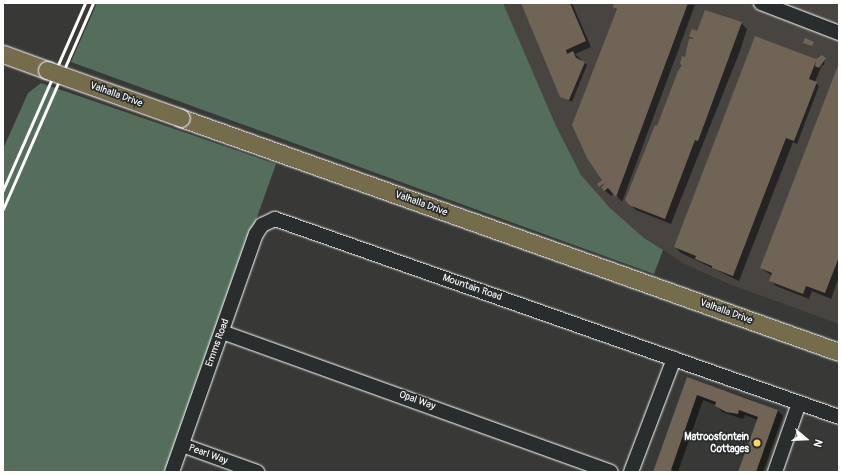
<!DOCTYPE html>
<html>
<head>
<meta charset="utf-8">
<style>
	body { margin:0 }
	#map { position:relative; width:842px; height:475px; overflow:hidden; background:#383836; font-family:Pangolin,sans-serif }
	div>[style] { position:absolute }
	.built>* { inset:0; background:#484540 }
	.green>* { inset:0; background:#556e5c }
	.shadow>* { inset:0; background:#0007 }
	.building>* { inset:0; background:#6f6456 }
	.roads { filter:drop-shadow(0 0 1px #fff) drop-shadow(0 0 1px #fff) }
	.minor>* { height:14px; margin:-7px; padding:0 7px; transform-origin:7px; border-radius:7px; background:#2a2d2e }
	.major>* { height:17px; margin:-8.5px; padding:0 8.5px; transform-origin:8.5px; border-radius:8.5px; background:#746c4b }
	.rail>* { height:3px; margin:-1.5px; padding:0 1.5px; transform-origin:1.5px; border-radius:1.5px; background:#fff }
	.bridges { filter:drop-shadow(0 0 1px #fff) drop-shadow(0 0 1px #fff) }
	.major-bridge>* { height:17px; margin:-8.5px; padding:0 8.5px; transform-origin:8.5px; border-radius:8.5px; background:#746c4b }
	.dots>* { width:11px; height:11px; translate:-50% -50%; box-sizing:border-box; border:2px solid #2a2d2e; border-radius:50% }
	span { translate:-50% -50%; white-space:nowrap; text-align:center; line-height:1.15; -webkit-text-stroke:3.5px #2a2d2e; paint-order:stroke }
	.street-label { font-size:10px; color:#fff }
	.poi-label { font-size:10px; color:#fff; font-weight:700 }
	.right { translate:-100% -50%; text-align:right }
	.frame { position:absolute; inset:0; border:4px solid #fff; pointer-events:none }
	.north { position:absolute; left:786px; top:419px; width:40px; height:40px; -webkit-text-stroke:3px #2a2d2e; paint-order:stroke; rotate:109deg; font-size:11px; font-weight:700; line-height:16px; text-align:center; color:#fff }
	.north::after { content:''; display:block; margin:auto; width:14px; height:18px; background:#fff; clip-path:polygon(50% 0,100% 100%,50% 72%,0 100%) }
</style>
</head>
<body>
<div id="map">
	<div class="built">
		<div style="clip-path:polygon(503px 3px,839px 3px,839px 324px,729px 284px,685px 264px,644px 238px,610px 208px,581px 175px,556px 126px)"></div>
	</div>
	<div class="green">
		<div style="clip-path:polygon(97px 3px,503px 3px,556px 126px,581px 175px,610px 208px,644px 238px,663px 250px,654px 274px,71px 62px)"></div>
		<div style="clip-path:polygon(41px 83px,276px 164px,166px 472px,3px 472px,3px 149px,28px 93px)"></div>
	</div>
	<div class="shadow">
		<div style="clip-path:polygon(evenodd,522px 3px,572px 3px,591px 47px,575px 54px,587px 65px,572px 102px,561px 96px,522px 3px,575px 58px,578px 58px,566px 85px,575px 58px)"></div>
		<div style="clip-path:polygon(615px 3px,695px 5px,622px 202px,614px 193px,611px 196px,598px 184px,603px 180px,617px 10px,614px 7px)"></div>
		<div style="clip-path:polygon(741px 23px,747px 29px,740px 51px,671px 224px,636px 210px,630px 204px,695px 40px,691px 36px)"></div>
		<div style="clip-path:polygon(825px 57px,824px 65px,822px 65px,815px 82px,819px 86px,797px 144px,793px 142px,739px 281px,681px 253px,675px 247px,816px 60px)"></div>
		<div style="clip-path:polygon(839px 65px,839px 277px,831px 299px,812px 291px,809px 299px,776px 286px,770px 280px,772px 276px,761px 268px)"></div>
		<div style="clip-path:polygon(687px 379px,738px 395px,777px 410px,783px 416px,763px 472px,739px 472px,758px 420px,745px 415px,743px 419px,722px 412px,716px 405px,703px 400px,678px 472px,654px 472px)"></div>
	</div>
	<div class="building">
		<div style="clip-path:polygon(521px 3px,570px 3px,586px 41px,566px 50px,567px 54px,573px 51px,576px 58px,585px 62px,569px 100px,560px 97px)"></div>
		<div style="clip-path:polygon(614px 3px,688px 3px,616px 197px,608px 188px,604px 191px,601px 187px,605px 183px,599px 187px,597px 184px,602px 180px,587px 158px,572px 125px,617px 9px,613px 7px)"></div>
		<div style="clip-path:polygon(705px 10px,742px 22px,698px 141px,695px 140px,665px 219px,629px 205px,625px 200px,655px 125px,657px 126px,678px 71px,682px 65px,680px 64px,682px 56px,685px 57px,689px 39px,694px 39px,689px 36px,692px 29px,697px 31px)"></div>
		<div style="clip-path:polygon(755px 36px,816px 59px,822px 55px,826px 58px,819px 68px,815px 66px,816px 61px,809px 79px,817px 82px,794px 141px,786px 138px,733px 276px,712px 268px,712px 266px,695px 259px,696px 256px,674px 247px)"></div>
		<div style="clip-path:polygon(805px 38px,814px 42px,812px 46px,803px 43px)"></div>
		<div style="clip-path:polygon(839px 63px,839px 257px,825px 293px,806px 286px,803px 294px,769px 281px,772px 273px,760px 268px)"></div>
		<div style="clip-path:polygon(687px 377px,778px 410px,756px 472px,738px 472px,758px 417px,739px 410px,738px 414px,726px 412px,715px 406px,716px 402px,697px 395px,671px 470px,676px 472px,653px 472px)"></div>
	</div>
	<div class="roads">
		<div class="minor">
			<div style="left:761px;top:3px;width:84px;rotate:21deg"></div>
			<div style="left:222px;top:332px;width:413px;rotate:19.8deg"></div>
			<div style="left:182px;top:445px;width:80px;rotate:19.8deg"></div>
			<div style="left:172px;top:472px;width:252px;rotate:-70.6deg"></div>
			<div style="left:256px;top:234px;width:11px;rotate:-56deg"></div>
			<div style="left:262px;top:225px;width:14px;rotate:-25deg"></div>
			<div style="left:275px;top:219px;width:598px;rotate:19.34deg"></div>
			<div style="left:631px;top:472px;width:121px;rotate:-69.2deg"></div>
			<div style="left:775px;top:472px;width:73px;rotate:-70.8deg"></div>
		</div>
		<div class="major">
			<div style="left:3px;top:54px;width:47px;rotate:20deg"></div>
			<div style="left:181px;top:118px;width:698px;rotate:19.58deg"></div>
		</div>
	</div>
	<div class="rail">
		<div style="left:3px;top:190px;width:204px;rotate:-66.3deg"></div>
		<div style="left:3px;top:209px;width:225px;rotate:-66.4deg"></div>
	</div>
	<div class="bridges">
		<div class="major-bridge">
			<div style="left:47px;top:70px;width:142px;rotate:19.7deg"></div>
		</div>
	</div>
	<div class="dots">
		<div style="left:757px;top:443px;background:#ffd166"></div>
	</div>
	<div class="street-label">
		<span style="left:116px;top:95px;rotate:20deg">Valhalla Drive</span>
		<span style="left:421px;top:204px;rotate:20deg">Valhalla Drive</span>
		<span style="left:472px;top:288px;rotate:19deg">Mountain Road</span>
		<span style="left:726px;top:312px;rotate:20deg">Valhalla Drive</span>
		<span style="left:218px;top:343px;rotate:-70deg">Emms Road</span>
		<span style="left:417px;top:401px;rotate:20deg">Opal Way</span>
		<span style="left:208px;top:455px;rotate:20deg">Pearl Way</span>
	</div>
	<div class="poi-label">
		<span class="right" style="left:749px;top:443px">Matroosfontein<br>Cottages</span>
	</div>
	<div class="frame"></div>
	<div class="north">N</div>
</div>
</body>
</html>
